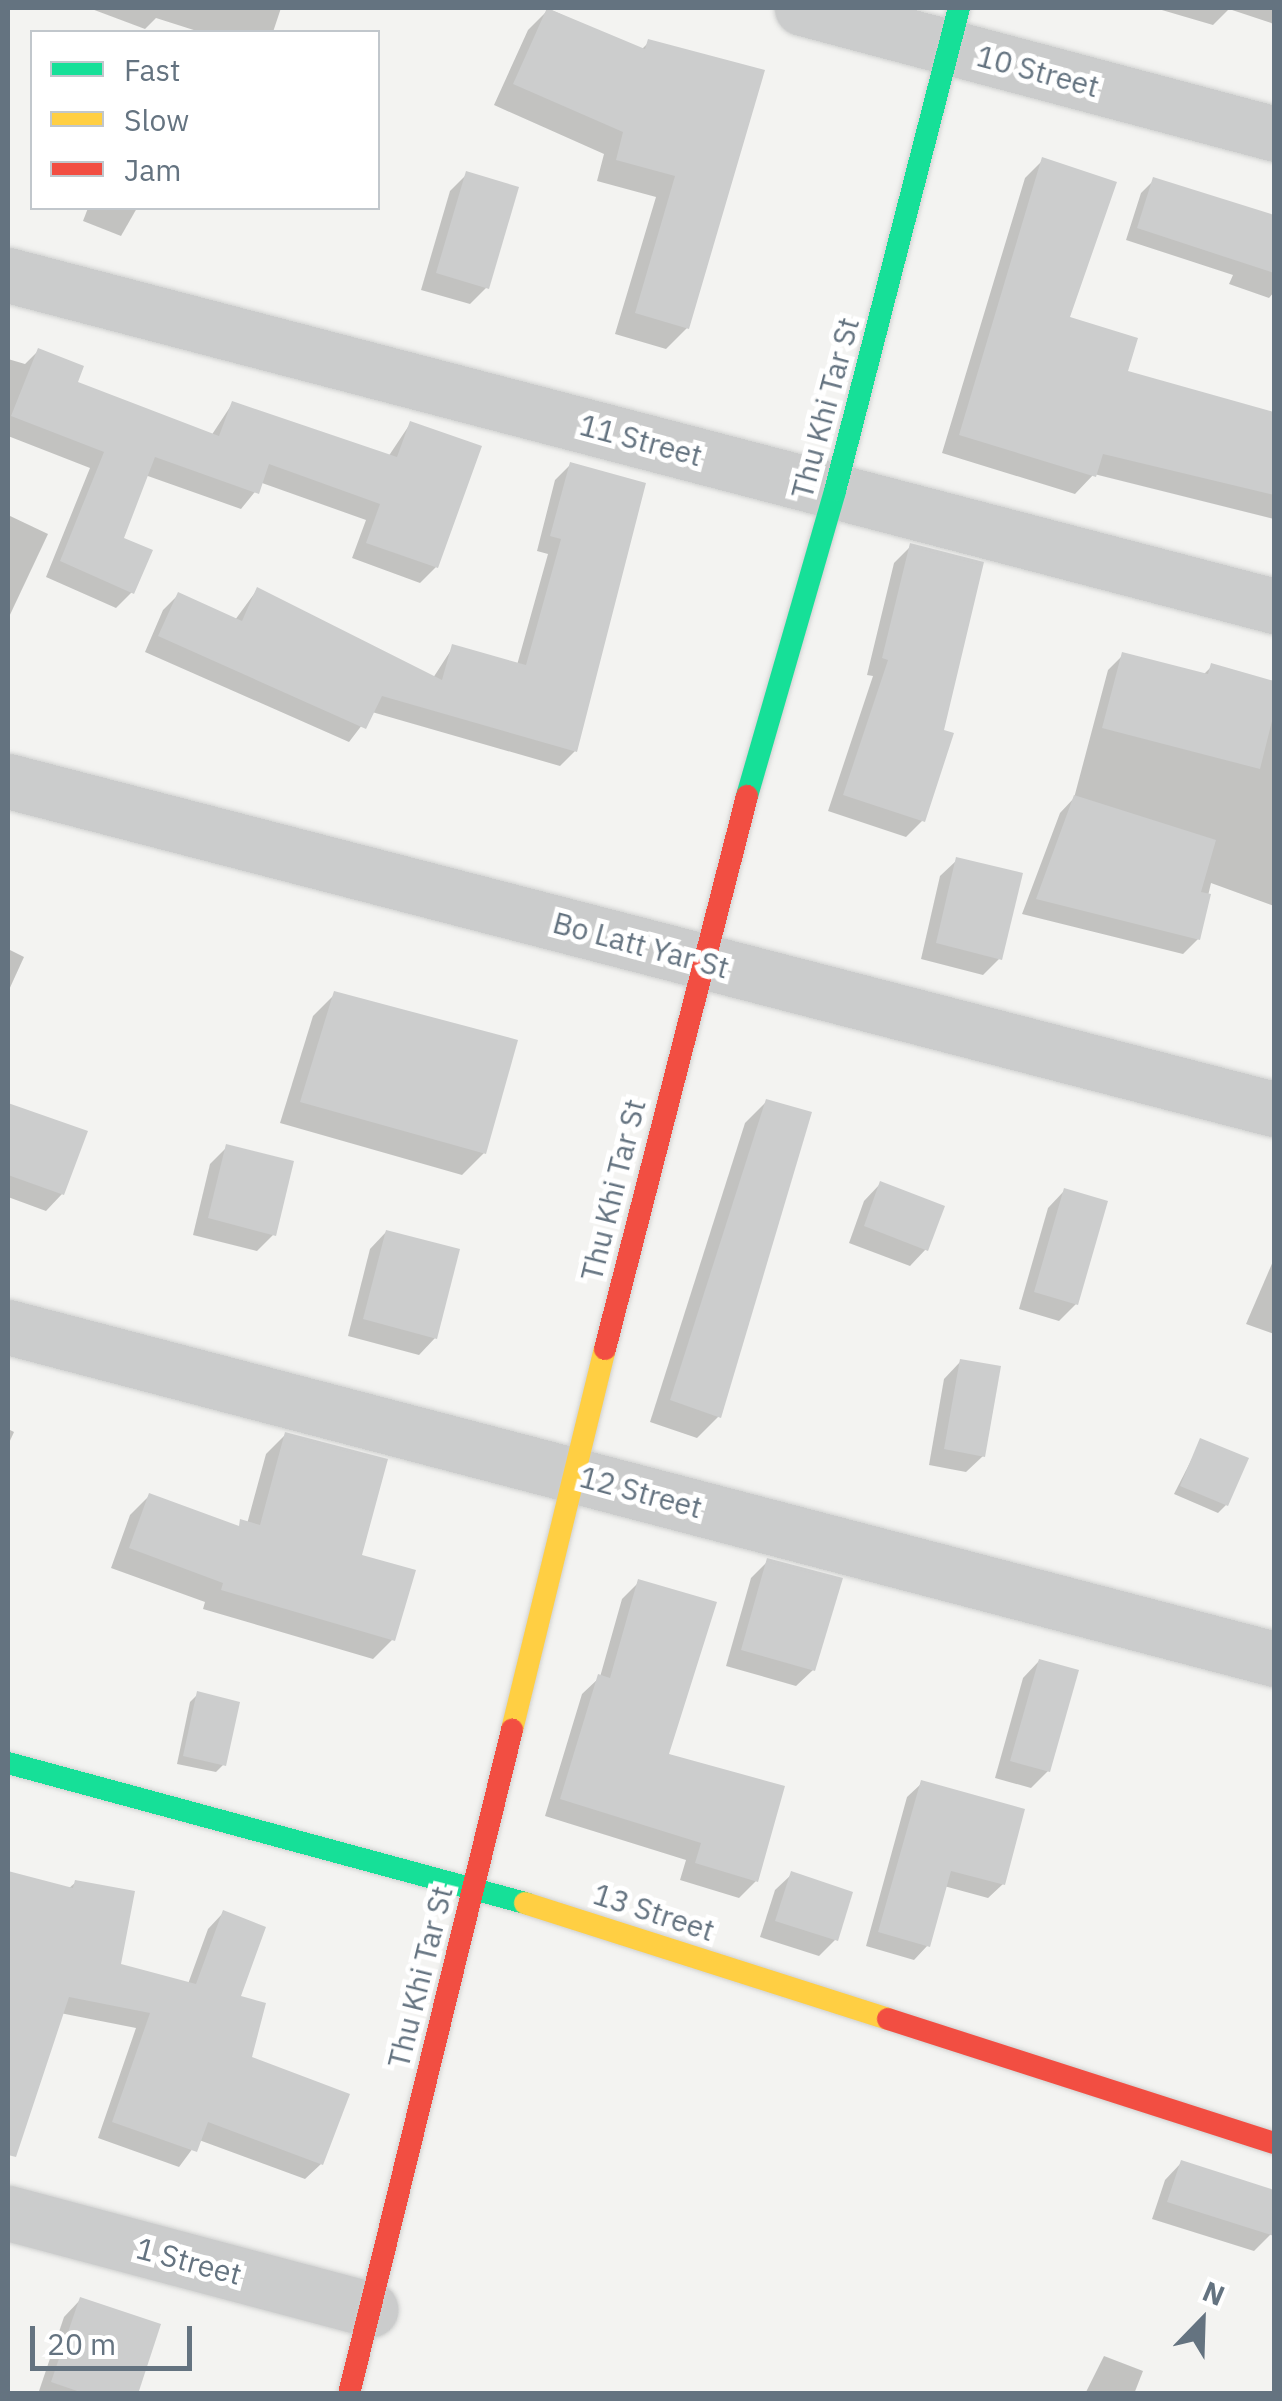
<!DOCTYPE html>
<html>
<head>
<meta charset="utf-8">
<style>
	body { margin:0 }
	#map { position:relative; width:1282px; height:2401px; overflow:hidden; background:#f3f3f1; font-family:"IBM Plex Sans",sans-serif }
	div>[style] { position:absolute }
	.shadow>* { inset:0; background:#0003 }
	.building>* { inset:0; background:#cccdcd }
	.roads { filter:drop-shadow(0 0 2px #d0d1d0) drop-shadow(0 0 2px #d0d1d0) }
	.street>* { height:55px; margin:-27.5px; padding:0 27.5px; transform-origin:27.5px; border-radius:27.5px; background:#cbcccc }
	.fast>* { height:22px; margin:-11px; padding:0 11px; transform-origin:11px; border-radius:11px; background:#16e098 }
	.slow>* { height:22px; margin:-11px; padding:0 11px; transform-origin:11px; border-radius:11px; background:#ffcf43 }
	.jam>* { height:22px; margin:-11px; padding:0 11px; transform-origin:11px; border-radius:11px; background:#f24e42 }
	span { translate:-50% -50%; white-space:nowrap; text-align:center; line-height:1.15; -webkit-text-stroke:10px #fff; paint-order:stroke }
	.street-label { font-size:30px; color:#647380 }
	.frame { position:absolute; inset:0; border:10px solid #647380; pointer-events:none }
	.legend { position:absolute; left:30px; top:30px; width:350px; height:180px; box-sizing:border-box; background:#fff; border:2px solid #c1c7cc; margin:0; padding:12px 18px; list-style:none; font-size:30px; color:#647380 }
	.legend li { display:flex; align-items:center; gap:20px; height:50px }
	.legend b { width:50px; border:2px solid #c1c7cc }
	.north { position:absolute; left:1152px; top:2271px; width:100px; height:100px; -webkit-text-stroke:8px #fff; paint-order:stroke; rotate:23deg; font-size:28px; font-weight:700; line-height:40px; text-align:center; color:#647380 }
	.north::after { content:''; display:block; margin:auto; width:35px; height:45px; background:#647380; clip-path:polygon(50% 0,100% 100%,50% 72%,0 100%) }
	.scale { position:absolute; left:30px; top:2326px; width:162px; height:45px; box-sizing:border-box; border:5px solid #647380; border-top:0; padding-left:12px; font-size:30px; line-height:35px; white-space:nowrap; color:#647380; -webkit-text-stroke:8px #fff; paint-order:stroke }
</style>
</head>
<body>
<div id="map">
	<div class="shadow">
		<div style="clip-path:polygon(89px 8px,281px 8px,273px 32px,200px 32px,156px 18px,145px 29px)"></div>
		<div style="clip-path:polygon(1155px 8px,1274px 8px,1274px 24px,1229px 9px,1213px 25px)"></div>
		<div style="clip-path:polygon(549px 9px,641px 50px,649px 42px,762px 72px,687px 328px,666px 349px,615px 334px,656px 197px,597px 181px,604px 154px,494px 105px,528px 30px)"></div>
		<div style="clip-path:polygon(1043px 160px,1067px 318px,1125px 372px,1274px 413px,1274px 519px,1094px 474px,1075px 494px,942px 453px,1025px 178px)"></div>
		<div style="clip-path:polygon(467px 174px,487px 287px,470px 304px,421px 290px,450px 191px)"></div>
		<div style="clip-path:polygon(1154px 180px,1274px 221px,1274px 292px,1269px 298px,1229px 284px,1233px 275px,1126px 240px,1141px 193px)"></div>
		<div style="clip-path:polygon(88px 208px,137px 208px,121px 236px,83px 221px)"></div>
		<div style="clip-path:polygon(38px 351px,75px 384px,211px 436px,232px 404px,388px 457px,410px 424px,436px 567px,420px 583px,352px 558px,366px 520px,262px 483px,241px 509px,145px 475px,121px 539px,132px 592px,116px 608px,46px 577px,90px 468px,8px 436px,8px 359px,25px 364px)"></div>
		<div style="clip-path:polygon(570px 465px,575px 751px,560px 766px,372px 712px,349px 742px,145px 652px,163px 610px,178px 595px,235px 620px,257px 590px,433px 678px,453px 647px,517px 665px,548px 554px,537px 551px,555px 480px)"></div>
		<div style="clip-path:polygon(8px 515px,48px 534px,8px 619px)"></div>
		<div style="clip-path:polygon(911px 546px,923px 820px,906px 837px,828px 811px,873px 676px,867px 675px,894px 563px)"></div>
		<div style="clip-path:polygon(1123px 655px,1203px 675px,1212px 666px,1274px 684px,1274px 906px,1211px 883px,1198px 939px,1183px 954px,1022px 914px,1060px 813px,1074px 798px,1108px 670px)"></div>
		<div style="clip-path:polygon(957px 860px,1000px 958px,983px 975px,921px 959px,940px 876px)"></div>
		<div style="clip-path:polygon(8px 949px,24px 957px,8px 992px)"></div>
		<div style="clip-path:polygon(335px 994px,484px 1153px,462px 1175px,280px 1123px,313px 1016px)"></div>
		<div style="clip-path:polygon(766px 1102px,719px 1416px,697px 1438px,650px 1422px,745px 1123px)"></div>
		<div style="clip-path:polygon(8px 1105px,85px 1133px,62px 1194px,46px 1211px,8px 1197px)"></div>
		<div style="clip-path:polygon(227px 1147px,274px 1234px,257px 1251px,193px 1235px,210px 1164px)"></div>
		<div style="clip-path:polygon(880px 1184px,926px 1249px,910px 1266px,849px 1243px,864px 1201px)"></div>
		<div style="clip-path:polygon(1064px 1191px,1076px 1304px,1059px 1321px,1019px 1309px,1048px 1208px)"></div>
		<div style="clip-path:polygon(386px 1232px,435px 1338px,419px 1355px,348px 1336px,370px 1249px)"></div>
		<div style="clip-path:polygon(1274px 1259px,1274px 1334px,1246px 1324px)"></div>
		<div style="clip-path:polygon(960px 1362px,983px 1456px,966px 1472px,929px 1465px,944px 1379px)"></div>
		<div style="clip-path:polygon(8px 1429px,14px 1432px,8px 1445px)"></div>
		<div style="clip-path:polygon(285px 1435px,359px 1557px,393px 1639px,373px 1659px,203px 1609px,205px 1602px,111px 1568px,130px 1515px,149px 1496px,236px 1528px,247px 1524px,266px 1454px)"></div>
		<div style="clip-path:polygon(1201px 1441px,1226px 1505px,1218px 1513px,1174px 1494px)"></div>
		<div style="clip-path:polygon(768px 1561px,813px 1670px,796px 1686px,726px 1666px,751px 1578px)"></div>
		<div style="clip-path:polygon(639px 1582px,666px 1755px,756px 1881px,739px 1898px,680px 1880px,686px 1860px,545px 1816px,582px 1694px,600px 1677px,622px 1599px)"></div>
		<div style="clip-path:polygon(1039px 1661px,1048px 1771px,1031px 1788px,995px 1778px,1023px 1678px)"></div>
		<div style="clip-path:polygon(198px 1694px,224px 1764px,216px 1772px,177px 1764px,190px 1702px)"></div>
		<div style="clip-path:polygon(922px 1783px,1003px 1884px,988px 1898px,944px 1886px,928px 1945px,914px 1960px,866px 1946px,907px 1797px)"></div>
		<div style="clip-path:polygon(8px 1873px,68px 1889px,76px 1882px,118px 1966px,188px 1984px,208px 1929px,223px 1913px,249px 2059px,321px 2164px,305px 2179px,199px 2140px,179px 2167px,98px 2138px,136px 2028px,60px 2013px,8px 2132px)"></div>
		<div style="clip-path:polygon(792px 1874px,836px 1939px,819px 1956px,760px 1937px,775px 1890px)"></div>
		<div style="clip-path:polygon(1181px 2163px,1274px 2193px,1271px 2234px,1254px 2251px,1152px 2219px,1165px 2180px)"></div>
		<div style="clip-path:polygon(80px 2300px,135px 2394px,38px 2394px,64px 2317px)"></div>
		<div style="clip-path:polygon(1104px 2356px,1143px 2371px,1134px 2394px,1085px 2394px)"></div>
	</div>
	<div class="building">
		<div style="clip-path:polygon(547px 8px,645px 49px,648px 39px,765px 70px,689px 329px,635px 313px,675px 176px,616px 160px,623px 132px,513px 84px)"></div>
		<div style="clip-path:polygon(1042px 157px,1117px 182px,1070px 317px,1138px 338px,1128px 371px,1274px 412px,1274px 495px,1103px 454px,1096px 477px,959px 435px)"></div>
		<div style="clip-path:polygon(466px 171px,519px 187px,489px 289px,436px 273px)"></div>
		<div style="clip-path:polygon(1153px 177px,1274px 215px,1274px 273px,1137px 228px)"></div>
		<div style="clip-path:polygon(38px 348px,84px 366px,78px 382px,219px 436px,232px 401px,397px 457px,410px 421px,482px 446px,438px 568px,366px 543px,380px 504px,269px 464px,259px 494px,155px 457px,124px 538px,153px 550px,134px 594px,60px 561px,104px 452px,11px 416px)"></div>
		<div style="clip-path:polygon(570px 462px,646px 483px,577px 752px,382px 696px,366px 729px,158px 636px,178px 592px,242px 621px,257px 587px,442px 680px,452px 644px,526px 665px,561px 539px,550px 536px)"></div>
		<div style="clip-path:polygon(910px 543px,984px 562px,944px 730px,954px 733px,925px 822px,843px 795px,888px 660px,882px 658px)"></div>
		<div style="clip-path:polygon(1122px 652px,1208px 674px,1211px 663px,1274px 681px,1274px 713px,1260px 769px,1102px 728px)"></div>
		<div style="clip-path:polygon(1074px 795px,1216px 840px,1201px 892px,1211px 894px,1200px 940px,1036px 899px)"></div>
		<div style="clip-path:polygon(956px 857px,1023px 873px,1002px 960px,936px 943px)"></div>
		<div style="clip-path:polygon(334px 991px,518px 1040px,486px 1154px,300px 1102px)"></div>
		<div style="clip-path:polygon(766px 1099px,812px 1112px,721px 1418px,670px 1400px)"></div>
		<div style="clip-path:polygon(8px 1103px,88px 1131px,64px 1195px,8px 1175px)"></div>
		<div style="clip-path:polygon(226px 1144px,294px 1161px,276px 1236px,208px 1218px)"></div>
		<div style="clip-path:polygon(880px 1181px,945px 1206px,928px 1251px,864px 1226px)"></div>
		<div style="clip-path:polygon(1064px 1188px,1108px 1201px,1078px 1305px,1034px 1292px)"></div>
		<div style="clip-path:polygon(386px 1230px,460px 1249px,437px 1339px,363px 1319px)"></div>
		<div style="clip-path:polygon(960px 1359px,1001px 1366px,985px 1457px,944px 1449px)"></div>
		<div style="clip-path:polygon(285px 1432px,388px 1459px,362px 1555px,416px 1570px,395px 1641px,221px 1590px,223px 1583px,129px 1548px,149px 1493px,239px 1526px,240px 1519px,260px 1525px)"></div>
		<div style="clip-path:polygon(1200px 1438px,1249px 1458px,1228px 1506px,1180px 1486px)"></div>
		<div style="clip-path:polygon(767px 1558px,843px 1578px,815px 1671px,741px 1650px)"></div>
		<div style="clip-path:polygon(638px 1579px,717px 1602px,669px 1754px,785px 1786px,758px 1882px,695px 1863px,701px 1843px,560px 1799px,598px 1674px,610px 1678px)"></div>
		<div style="clip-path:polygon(1039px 1659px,1079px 1670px,1050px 1772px,1010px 1761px)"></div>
		<div style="clip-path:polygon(197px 1691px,240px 1702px,226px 1766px,183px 1756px)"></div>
		<div style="clip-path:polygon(921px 1780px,1025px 1809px,1005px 1885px,951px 1871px,930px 1947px,878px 1932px)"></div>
		<div style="clip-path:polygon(8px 1871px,73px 1888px,75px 1880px,135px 1891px,121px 1964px,196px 1984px,223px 1910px,266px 1927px,241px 1996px,266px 2003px,252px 2057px,350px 2094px,323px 2165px,208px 2122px,197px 2152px,112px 2122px,150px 2013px,69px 1997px,16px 2157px,8px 2155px)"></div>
		<div style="clip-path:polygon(791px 1871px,853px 1892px,838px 1941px,775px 1921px)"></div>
		<div style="clip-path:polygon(1181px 2160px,1274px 2190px,1274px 2236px,1167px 2202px)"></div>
		<div style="clip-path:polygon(80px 2297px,161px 2324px,138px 2394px,86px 2394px,51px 2382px)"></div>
	</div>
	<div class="roads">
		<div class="street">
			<div style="left:802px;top:8px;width:489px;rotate:14.9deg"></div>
			<div style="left:8px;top:275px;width:1309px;rotate:14.65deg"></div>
			<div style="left:8px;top:781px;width:1308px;rotate:14.53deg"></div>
			<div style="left:8px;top:1327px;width:1309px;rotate:14.69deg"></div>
			<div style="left:8px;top:2213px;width:375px;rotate:14.9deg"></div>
		</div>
		<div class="fast">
			<div style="left:747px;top:796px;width:317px;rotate:-73.9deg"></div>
			<div style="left:835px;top:491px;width:499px;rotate:-75.6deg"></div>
			<div style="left:8px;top:1763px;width:536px;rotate:15.15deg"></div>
		</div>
		<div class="slow">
			<div style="left:512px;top:1730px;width:392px;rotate:-76.3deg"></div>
			<div style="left:525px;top:1903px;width:381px;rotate:17.7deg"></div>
		</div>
		<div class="jam">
			<div style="left:605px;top:1349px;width:571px;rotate:-75.6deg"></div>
			<div style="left:888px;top:2019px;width:405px;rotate:17.8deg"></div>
			<div style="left:349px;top:2394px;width:684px;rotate:-76.21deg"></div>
		</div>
	</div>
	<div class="street-label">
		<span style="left:1038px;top:71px;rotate:15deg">10 Street</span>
		<span style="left:825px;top:408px;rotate:-75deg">Thu Khi Tar St</span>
		<span style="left:641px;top:440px;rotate:15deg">11 Street</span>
		<span style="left:641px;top:945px;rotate:15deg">Bo Latt Yar St</span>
		<span style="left:613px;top:1190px;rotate:-76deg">Thu Khi Tar St</span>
		<span style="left:641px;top:1492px;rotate:15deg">12 Street</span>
		<span style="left:654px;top:1912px;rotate:18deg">13 Street</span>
		<span style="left:420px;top:1977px;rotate:-76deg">Thu Khi Tar St</span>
		<span style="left:189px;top:2261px;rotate:15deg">1 Street</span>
	</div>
	<div class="frame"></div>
	<ul class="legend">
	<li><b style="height:12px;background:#16e098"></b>Fast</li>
	<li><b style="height:12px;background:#ffcf43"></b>Slow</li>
	<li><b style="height:12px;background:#f24e42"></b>Jam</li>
	</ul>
	<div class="north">N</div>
	<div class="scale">20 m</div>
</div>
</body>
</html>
